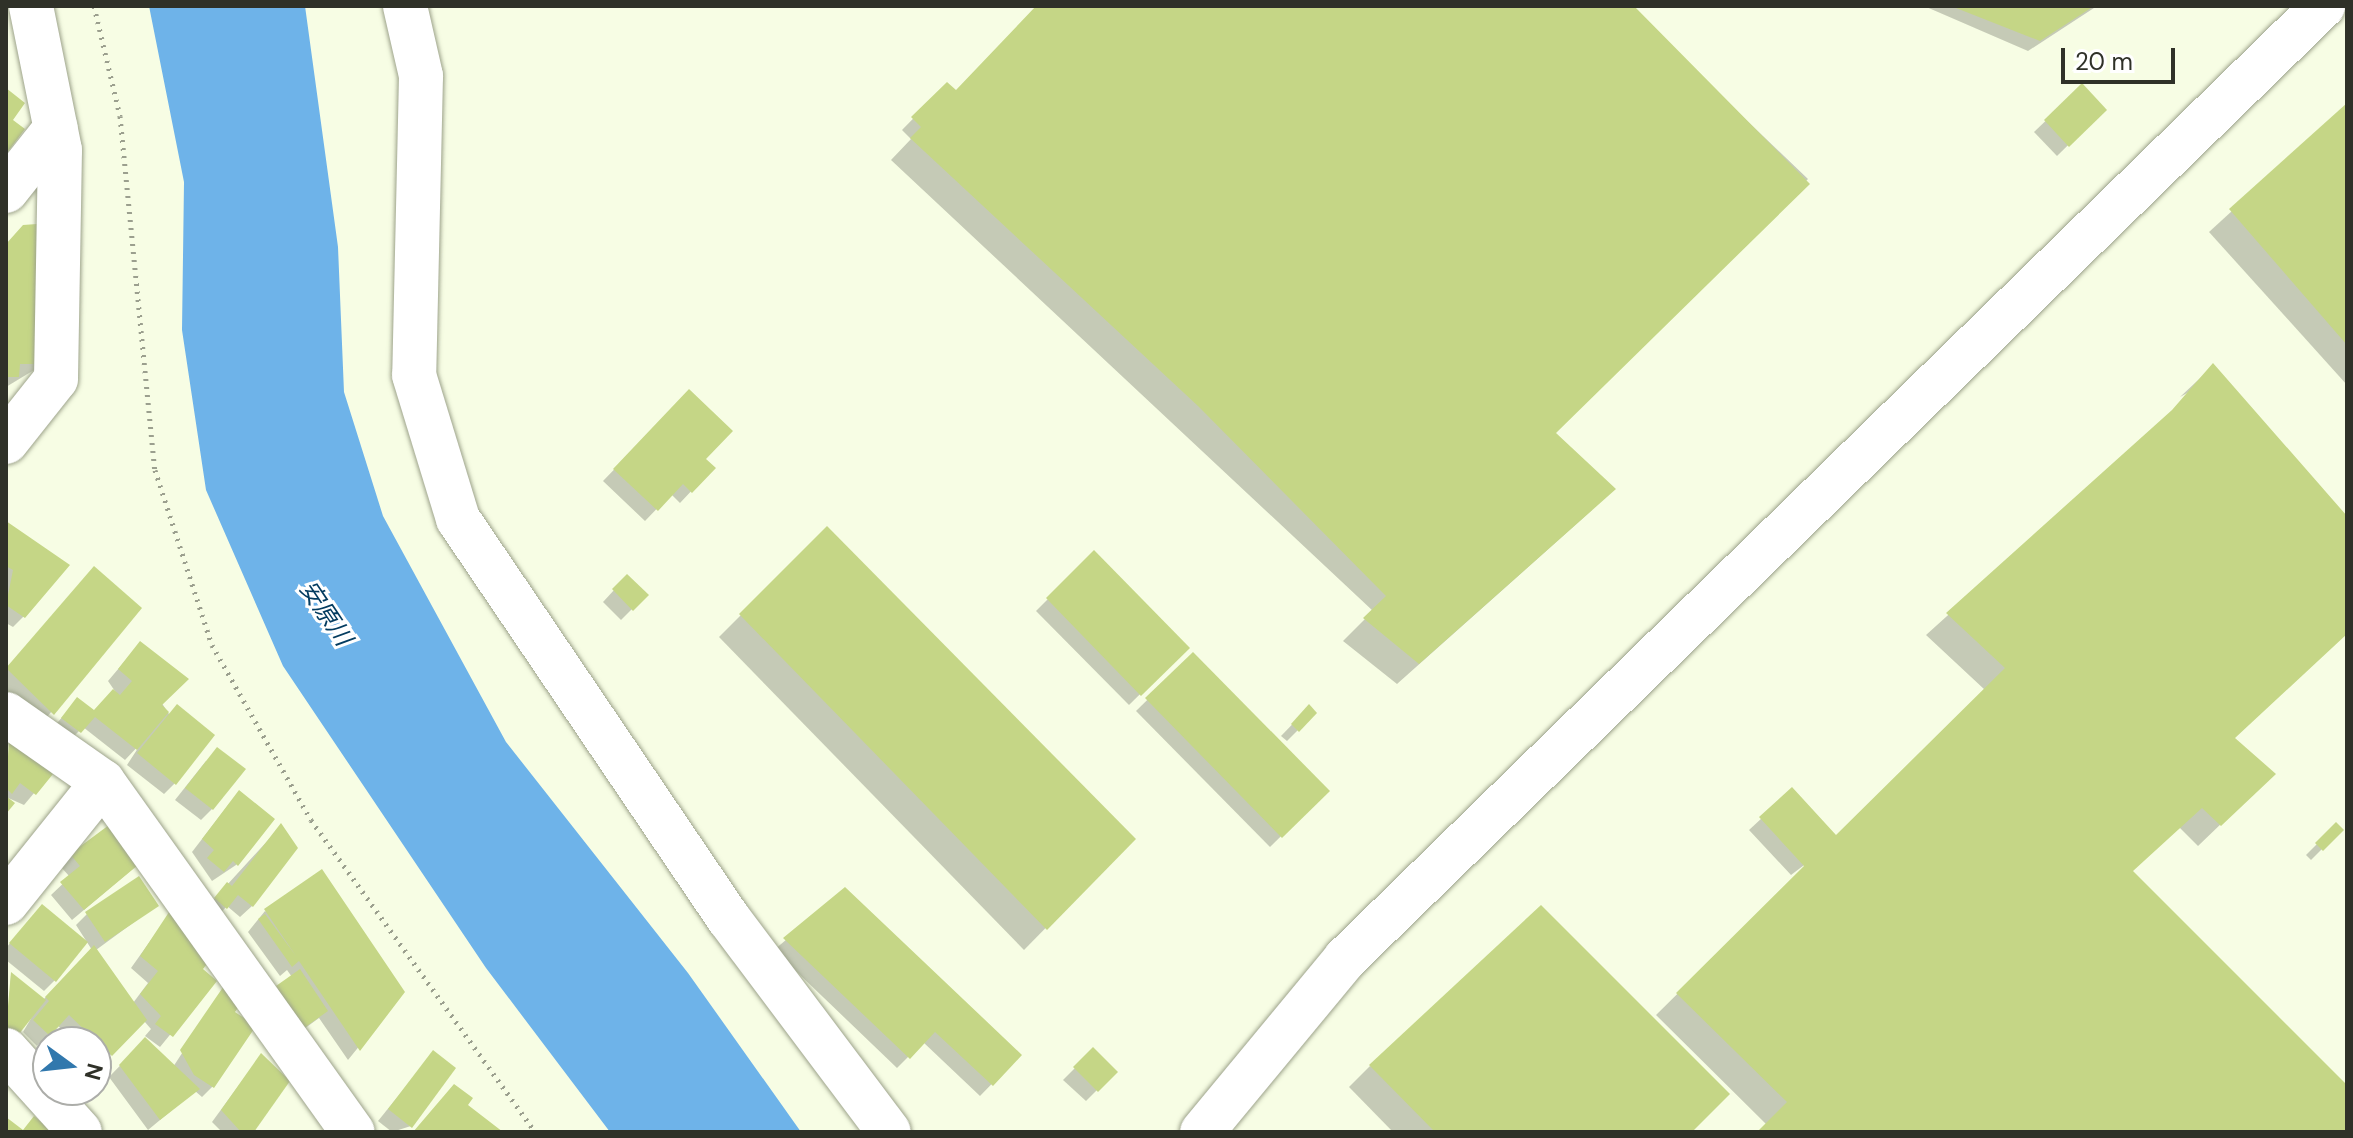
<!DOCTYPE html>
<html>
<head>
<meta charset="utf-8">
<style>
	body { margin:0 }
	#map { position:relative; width:2353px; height:1138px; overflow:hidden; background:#f7fde4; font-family:"DM Sans","Noto Sans JP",sans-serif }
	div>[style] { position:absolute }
	.water>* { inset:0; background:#6eb3e9 }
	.shadow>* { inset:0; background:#0003 }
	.building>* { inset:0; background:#c5d686 }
	.path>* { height:5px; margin-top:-2.5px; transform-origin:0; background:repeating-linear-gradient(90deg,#9b9f8e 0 2px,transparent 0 8px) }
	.roads { filter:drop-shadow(0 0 2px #9da38b) drop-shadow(0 0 2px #9da38b) }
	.minor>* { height:44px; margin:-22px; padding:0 22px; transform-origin:22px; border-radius:22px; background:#fff }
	span { translate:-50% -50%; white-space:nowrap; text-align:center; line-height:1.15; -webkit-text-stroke:6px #fff; paint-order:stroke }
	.water-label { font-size:24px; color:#043c60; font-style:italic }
	.frame { position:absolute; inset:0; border:8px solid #2f3128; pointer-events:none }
	.north { position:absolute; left:32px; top:1026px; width:80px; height:80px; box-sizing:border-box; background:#fff; border:2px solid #acada9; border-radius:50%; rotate:105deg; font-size:22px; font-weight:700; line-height:32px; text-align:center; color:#2f3128 }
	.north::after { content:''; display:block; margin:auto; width:28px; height:36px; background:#3178ad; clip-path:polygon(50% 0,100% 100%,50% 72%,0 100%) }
	.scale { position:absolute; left:2061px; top:48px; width:114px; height:36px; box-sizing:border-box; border:4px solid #2f3128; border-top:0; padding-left:10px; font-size:24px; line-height:28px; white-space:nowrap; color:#2f3128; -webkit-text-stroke:6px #fff; paint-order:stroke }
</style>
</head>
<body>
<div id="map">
	<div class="water">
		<div style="clip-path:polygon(149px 6px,305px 6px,338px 247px,344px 392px,383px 516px,506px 742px,688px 973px,801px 1132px,610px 1132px,486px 968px,283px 666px,206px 490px,182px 330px,184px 182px)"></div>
	</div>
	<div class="shadow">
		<div style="clip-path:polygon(1038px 6px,1627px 6px,1808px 179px,1553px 433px,1592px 510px,1397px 684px,1343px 641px,1373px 611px,891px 160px,911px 139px,902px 130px,947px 84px,955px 93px)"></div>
		<div style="clip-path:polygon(1924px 6px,2097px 6px,2028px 51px)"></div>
		<div style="clip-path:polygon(2082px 86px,2104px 110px,2057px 156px,2034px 132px)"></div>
		<div style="clip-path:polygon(2347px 106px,2347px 385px,2209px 232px)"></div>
		<div style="clip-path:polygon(6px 245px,44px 364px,6px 387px)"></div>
		<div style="clip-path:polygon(2213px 366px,2347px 519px,2347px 631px,2233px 739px,2273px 774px,2198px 846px,2179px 827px,2131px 872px,2347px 1088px,2347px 1132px,1760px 1132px,1767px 1125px,1656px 1015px,1820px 853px,1791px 875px,1749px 830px,1792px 790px,1836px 837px,1985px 690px,1926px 635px,2205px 383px,2180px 397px)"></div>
		<div style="clip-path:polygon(689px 392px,703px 459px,713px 468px,680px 503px,671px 494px,645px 521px,603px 481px)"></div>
		<div style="clip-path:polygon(6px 524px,24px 616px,13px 627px,6px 623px)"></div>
		<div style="clip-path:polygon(827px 529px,1133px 839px,1024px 950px,719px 637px)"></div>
		<div style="clip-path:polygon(1094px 553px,1187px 648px,1129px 705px,1036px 611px)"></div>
		<div style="clip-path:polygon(627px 576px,646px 595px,621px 620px,603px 602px)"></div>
		<div style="clip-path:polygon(83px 580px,139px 608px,41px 724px,6px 694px,6px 669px)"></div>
		<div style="clip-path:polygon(130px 655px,169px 714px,175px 783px,164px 794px,127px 765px,142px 742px,125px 760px,83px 727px,68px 742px,51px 730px,77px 700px,94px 713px,119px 697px,108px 681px)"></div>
		<div style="clip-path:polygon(1193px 655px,1327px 791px,1270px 847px,1136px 711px)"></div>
		<div style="clip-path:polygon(1309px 707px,1315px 713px,1287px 741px,1281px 736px)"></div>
		<div style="clip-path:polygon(9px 744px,50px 774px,24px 805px,6px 797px)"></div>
		<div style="clip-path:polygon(206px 761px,212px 809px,201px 820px,175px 800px)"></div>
		<div style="clip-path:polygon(229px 804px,273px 819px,236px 865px,212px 881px,192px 852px)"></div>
		<div style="clip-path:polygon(2336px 825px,2341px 830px,2311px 860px,2306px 855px)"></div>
		<div style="clip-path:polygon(281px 826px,252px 906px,240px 917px,227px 906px,215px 919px,204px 910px)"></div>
		<div style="clip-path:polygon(71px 855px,136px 866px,72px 920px,51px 895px,70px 877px,60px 866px)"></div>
		<div style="clip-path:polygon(845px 890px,1020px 1055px,980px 1096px,923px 1042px,897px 1068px,774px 950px)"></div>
		<div style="clip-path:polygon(156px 906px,96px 950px,133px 1003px,148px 983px,131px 968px,173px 909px,200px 969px,214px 981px,160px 1047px,145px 1036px,151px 1029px,144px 1021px,99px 1066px,96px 1042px,75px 1042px,57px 1025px,37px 1046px,23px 1032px,36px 1010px,6px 1045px,11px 975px,43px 1000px,92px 950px,76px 925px,87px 914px)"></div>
		<div style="clip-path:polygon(265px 911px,403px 992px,348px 1060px,319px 1018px,293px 1037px,266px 999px,292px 977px,287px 970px,280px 976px,248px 932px)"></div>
		<div style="clip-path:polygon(31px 918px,55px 980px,44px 991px,6px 960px,6px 948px)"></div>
		<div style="clip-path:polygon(230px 980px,233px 1012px,213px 1086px,202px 1097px,195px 1091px,148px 1130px,109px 1077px,145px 1040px,173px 1067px)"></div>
		<div style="clip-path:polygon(1093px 1050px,1115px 1072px,1086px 1101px,1063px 1080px)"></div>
		<div style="clip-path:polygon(433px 1053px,411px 1126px,392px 1132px,378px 1121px)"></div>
		<div style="clip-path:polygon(261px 1055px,252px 1132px,222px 1132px,212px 1122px)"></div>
		<div style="clip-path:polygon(1370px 1066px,1689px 1132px,1393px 1132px,1349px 1087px)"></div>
	</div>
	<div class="building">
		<div style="clip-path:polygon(1036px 6px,1634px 6px,1810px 184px,1556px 433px,1616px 489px,1419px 664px,1363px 618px,1386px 596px,1198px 406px,910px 138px,921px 127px,911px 117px,947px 82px,956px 90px)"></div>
		<div style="clip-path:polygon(1951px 6px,2094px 6px,2040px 41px)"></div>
		<div style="clip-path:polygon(2082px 83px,2107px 110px,2069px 147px,2044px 120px)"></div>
		<div style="clip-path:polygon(6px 88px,25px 103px,13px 120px,25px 129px,6px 154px)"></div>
		<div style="clip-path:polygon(2347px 103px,2347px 345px,2229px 209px)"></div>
		<div style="clip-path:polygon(51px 223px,46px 364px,20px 364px,19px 377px,6px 377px,6px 244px,23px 225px)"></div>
		<div style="clip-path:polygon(2213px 363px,2347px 516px,2347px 634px,2235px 738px,2276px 774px,2221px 826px,2202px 808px,2133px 871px,2347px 1085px,2347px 1132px,1757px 1132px,1787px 1102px,1676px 993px,1804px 866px,1759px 817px,1792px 787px,1836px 835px,2005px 668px,1946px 613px,2172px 410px)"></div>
		<div style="clip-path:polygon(689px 389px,733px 431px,706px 459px,716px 468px,692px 493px,683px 484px,658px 511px,613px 469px)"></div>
		<div style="clip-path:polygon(6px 521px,70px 565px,25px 618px,6px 605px,13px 570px,6px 566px)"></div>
		<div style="clip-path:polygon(827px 526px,1136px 839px,1047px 930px,739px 614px)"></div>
		<div style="clip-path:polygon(1094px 550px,1190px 648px,1141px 696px,1046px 598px)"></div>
		<div style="clip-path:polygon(94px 566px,142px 608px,54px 715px,6px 668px)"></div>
		<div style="clip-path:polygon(627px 574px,649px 595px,633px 611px,612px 589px)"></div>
		<div style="clip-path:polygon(140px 641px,189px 679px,162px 705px,169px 712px,137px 750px,95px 717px,81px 733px,61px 718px,77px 697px,94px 710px,113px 689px,120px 695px,132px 681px,118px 669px)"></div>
		<div style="clip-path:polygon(1193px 652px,1330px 791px,1282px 838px,1145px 698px)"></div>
		<div style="clip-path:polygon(177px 704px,215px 735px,176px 785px,137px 753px)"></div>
		<div style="clip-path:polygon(1309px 704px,1317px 713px,1299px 732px,1291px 724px)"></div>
		<div style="clip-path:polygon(9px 741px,53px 774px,36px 795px,20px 783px,12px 794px,6px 788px)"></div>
		<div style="clip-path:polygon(217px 747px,246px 769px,213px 810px,185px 788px)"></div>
		<div style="clip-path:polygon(239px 790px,275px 819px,238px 866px,233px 861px,224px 872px,207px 858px,214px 850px,202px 839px)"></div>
		<div style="clip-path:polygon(6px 796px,15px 803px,6px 814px)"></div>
		<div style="clip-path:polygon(2336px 822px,2344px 830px,2323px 851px,2315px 843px)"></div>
		<div style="clip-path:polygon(281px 823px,298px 848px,253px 907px,238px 895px,227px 909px,214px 898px,227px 882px,232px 886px)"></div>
		<div style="clip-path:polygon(109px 825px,150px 855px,84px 910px,60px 882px,80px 866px,70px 854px)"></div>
		<div style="clip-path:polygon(322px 869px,405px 992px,360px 1051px,299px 961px,292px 967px,258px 919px,265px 914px,296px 956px,264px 909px)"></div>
		<div style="clip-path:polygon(139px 876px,159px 906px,105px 942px,85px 912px)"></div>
		<div style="clip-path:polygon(845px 887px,1022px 1055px,993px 1086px,935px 1032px,910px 1059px,783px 938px)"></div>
		<div style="clip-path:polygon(42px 904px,88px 942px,56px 982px,9px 943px)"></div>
		<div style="clip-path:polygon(1541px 905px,1730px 1094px,1692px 1132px,1435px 1132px,1369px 1065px)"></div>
		<div style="clip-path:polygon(173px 906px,217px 951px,203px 969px,217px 981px,173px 1037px,155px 1024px,161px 1016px,140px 994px,158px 971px,140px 956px)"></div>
		<div style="clip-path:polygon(94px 945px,147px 1020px,112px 1056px,69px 1015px,50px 1036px,33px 1020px,49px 1001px,45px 997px)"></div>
		<div style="clip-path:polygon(300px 969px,328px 1011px,304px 1028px,276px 986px)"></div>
		<div style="clip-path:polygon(11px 972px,46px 1000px,15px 1039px,6px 1029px)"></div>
		<div style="clip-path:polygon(230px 977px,246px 996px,235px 1012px,256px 1026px,214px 1088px,194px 1075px,180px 1050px)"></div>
		<div style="clip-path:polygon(145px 1037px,200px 1089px,160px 1120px,119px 1065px)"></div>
		<div style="clip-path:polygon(1093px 1047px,1118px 1072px,1098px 1092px,1073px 1067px)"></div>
		<div style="clip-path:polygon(433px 1050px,456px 1068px,412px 1128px,388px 1109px)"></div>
		<div style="clip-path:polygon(261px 1053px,290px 1081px,254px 1132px,241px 1132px,221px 1110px)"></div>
		<div style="clip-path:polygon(454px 1084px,473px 1098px,468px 1105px,503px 1132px,413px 1132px)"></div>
		<div style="clip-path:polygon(34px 1116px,53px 1132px,6px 1132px,6px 1117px,23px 1130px)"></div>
	</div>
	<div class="path">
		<div style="left:94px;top:6px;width:113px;rotate:76.7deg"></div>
		<div style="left:120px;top:116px;width:356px;rotate:84.4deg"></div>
		<div style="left:155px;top:470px;width:184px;rotate:72deg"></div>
		<div style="left:212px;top:645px;width:201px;rotate:60.5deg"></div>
		<div style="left:311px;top:820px;width:384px;rotate:54.3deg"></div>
	</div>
	<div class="roads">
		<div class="minor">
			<div style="left:405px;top:6px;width:72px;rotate:77.1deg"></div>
			<div style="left:421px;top:76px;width:299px;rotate:91.3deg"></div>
			<div style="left:414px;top:375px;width:151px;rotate:73deg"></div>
			<div style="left:458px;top:519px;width:483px;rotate:55.9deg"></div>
			<div style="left:729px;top:919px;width:266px;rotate:53.1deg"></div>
			<div style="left:6px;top:191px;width:80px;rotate:-51.6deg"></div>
			<div style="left:6px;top:442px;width:80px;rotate:-51.6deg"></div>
			<div style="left:56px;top:379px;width:229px;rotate:-89deg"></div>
			<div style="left:60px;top:150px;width:147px;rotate:-101.4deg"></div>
			<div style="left:6px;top:714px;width:118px;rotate:35deg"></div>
			<div style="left:103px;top:782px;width:430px;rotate:54.5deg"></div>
			<div style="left:6px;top:903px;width:155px;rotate:-51.3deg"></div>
			<div style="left:6px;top:1050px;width:110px;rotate:47.9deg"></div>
			<div style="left:1202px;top:1132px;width:224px;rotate:-50.4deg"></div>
			<div style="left:1345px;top:959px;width:1366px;rotate:-44.26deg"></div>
		</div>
	</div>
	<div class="water-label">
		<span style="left:326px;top:613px;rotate:56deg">安原川</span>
	</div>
	<div class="frame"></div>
	<div class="north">N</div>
	<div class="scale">20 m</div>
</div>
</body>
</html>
